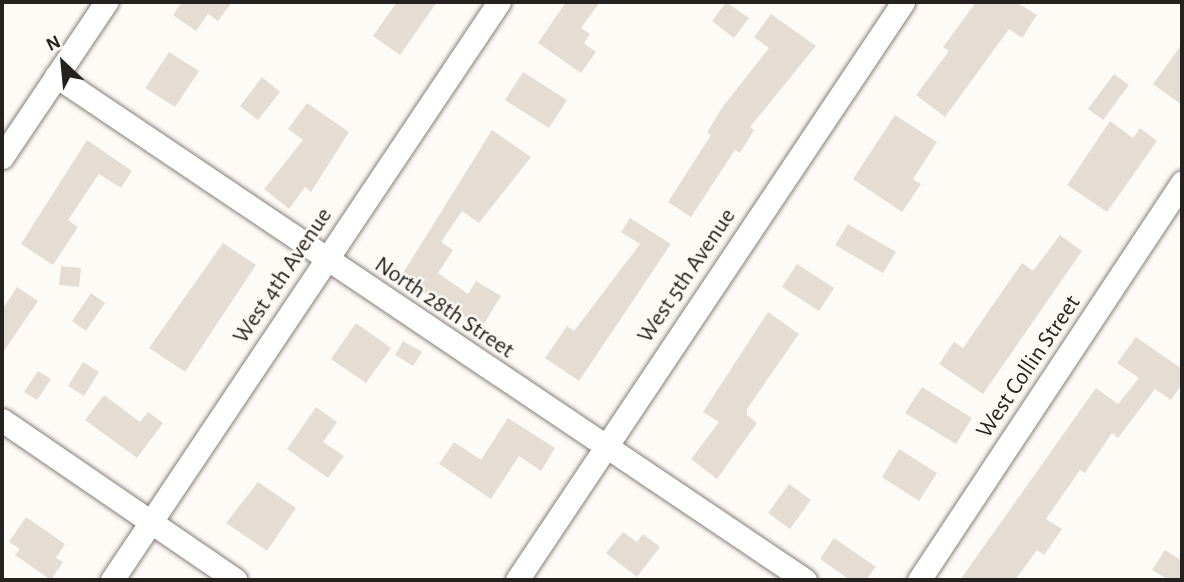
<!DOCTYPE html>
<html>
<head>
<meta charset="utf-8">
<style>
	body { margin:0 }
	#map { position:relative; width:1184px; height:582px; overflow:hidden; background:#fefbf7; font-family:"Alegreya Sans",sans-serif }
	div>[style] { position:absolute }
	.building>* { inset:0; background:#e5ddd4 }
	.roads { filter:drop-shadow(0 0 2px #857e76) drop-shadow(0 0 2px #857e76) }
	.street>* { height:23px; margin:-11.5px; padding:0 11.5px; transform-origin:11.5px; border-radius:11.5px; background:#fff }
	span { translate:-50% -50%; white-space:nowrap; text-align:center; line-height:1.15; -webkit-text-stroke:5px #fefbf7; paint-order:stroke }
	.street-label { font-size:24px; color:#24211e }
	.frame { position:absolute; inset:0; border:4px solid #24211e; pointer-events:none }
	.north { position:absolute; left:28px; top:28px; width:70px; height:70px; -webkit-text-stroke:5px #fefbf7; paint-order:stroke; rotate:334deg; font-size:19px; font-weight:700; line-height:28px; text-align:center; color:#24211e }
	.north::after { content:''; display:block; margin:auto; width:24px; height:32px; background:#24211e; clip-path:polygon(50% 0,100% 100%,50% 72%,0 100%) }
</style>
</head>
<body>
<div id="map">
	<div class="building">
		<div style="clip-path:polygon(182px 2px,232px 2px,218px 21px,208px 14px,196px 31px,173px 15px)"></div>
		<div style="clip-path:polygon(397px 2px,437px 2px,400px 55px,373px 36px)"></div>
		<div style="clip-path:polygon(566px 2px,600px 2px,581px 28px,590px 34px,584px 43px,596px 52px,581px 73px,538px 43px)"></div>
		<div style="clip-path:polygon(726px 2px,749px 18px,734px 38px,712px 21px)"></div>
		<div style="clip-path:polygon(976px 2px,1016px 2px,1037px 15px,1022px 38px,1009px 29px,945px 117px,916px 95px,949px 51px,943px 47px)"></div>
		<div style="clip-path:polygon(771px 14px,816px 46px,750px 127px,754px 130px,740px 153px,735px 150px,691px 217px,668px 202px,711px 135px,707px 133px,721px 109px,769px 48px,754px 37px)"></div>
		<div style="clip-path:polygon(1182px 44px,1182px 105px,1153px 84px)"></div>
		<div style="clip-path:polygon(169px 52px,199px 71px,175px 107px,145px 88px)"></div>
		<div style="clip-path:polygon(523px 72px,567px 100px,549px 128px,505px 100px)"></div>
		<div style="clip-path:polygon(1114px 74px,1129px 85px,1103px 120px,1088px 109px)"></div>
		<div style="clip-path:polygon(262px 77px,280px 92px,258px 120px,240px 106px)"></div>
		<div style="clip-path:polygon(307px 103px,349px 132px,311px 192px,305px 187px,289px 209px,264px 189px,303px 140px,288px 129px)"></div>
		<div style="clip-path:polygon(895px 115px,937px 142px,913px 179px,921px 184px,902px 212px,853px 179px)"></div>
		<div style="clip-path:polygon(1110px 121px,1133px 138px,1140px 128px,1157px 141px,1107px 212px,1067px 185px)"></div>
		<div style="clip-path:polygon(492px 130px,531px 157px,479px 223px,462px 211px,441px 242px,453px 250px,438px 273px,468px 294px,476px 281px,501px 296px,482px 327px,400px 278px)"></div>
		<div style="clip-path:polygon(87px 140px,132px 171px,121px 188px,99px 174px,68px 220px,78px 227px,53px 265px,21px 244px)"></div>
		<div style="clip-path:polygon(630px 218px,671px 244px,579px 381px,545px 358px,567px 326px,574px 331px,640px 244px,621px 232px)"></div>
		<div style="clip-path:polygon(848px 224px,896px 252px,883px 273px,835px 245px)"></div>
		<div style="clip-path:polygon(1060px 235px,1082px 251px,983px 394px,939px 364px,954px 342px,963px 348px,1022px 263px,1033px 271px)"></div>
		<div style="clip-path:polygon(223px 243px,256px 265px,185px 372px,149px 348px)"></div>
		<div style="clip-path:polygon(797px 264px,834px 288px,819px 311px,782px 287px)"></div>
		<div style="clip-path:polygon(61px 266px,81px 268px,79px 287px,59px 285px)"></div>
		<div style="clip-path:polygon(17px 287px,38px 301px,2px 354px,2px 310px)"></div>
		<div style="clip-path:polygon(91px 293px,105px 303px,86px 331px,72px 321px)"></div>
		<div style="clip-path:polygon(768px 312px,799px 334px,747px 409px,747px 415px,757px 423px,717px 479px,691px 459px,719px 422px,703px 412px)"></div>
		<div style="clip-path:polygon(356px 323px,391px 348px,366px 383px,331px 359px)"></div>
		<div style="clip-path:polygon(1136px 337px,1182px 369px,1182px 384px,1171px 400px,1155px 389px,1118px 438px,1112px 433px,1085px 473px,1080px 470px,1046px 519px,1062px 529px,1044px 555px,1037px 550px,1015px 580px,960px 580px,1096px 388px,1118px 404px,1139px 378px,1117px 363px)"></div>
		<div style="clip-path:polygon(403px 341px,422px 352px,413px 366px,395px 355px)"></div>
		<div style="clip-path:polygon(83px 362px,99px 372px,84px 396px,68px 386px)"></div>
		<div style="clip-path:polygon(38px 371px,51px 379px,37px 400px,24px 392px)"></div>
		<div style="clip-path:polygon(922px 387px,972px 418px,956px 444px,905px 413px)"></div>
		<div style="clip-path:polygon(104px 395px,140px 422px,148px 412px,163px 423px,137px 458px,85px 420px)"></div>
		<div style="clip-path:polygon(316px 407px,337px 422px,323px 442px,344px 456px,328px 478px,287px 449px)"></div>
		<div style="clip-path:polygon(508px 418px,555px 448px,541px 471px,519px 456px,491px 499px,439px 464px,454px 442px,481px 460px)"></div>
		<div style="clip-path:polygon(899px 449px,937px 473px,919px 501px,882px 477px)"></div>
		<div style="clip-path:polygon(258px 482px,296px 508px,267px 551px,226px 523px)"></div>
		<div style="clip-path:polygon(789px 484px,811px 500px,790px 529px,768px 513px)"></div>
		<div style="clip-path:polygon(26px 517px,65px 544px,56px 558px,63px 562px,51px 580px,15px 555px,20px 549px,9px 542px)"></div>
		<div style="clip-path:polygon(623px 532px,637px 542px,643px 534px,660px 547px,637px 577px,606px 553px)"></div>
		<div style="clip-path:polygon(834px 538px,876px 567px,866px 580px,850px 580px,820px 559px)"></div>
		<div style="clip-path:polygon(1165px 550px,1182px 561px,1182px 580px,1169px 580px,1152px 570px)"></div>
	</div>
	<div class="roads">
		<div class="street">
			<div style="left:56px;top:76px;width:903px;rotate:33.94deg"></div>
			<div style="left:2px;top:157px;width:187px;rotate:-56.1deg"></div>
			<div style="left:2px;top:420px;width:283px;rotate:34.4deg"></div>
			<div style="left:112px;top:580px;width:696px;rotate:-56.2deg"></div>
			<div style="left:517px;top:580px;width:695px;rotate:-56.26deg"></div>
			<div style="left:919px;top:580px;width:477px;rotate:-56.5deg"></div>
		</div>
	</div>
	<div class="street-label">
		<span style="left:283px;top:276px;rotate:-56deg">West 4th Avenue</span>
		<span style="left:687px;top:276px;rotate:-56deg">West 5th Avenue</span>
		<span style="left:444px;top:308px;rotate:34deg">North 28th Street</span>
		<span style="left:1029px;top:367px;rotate:-56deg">West Collin Street</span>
	</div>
	<div class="frame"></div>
	<div class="north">N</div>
</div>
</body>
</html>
